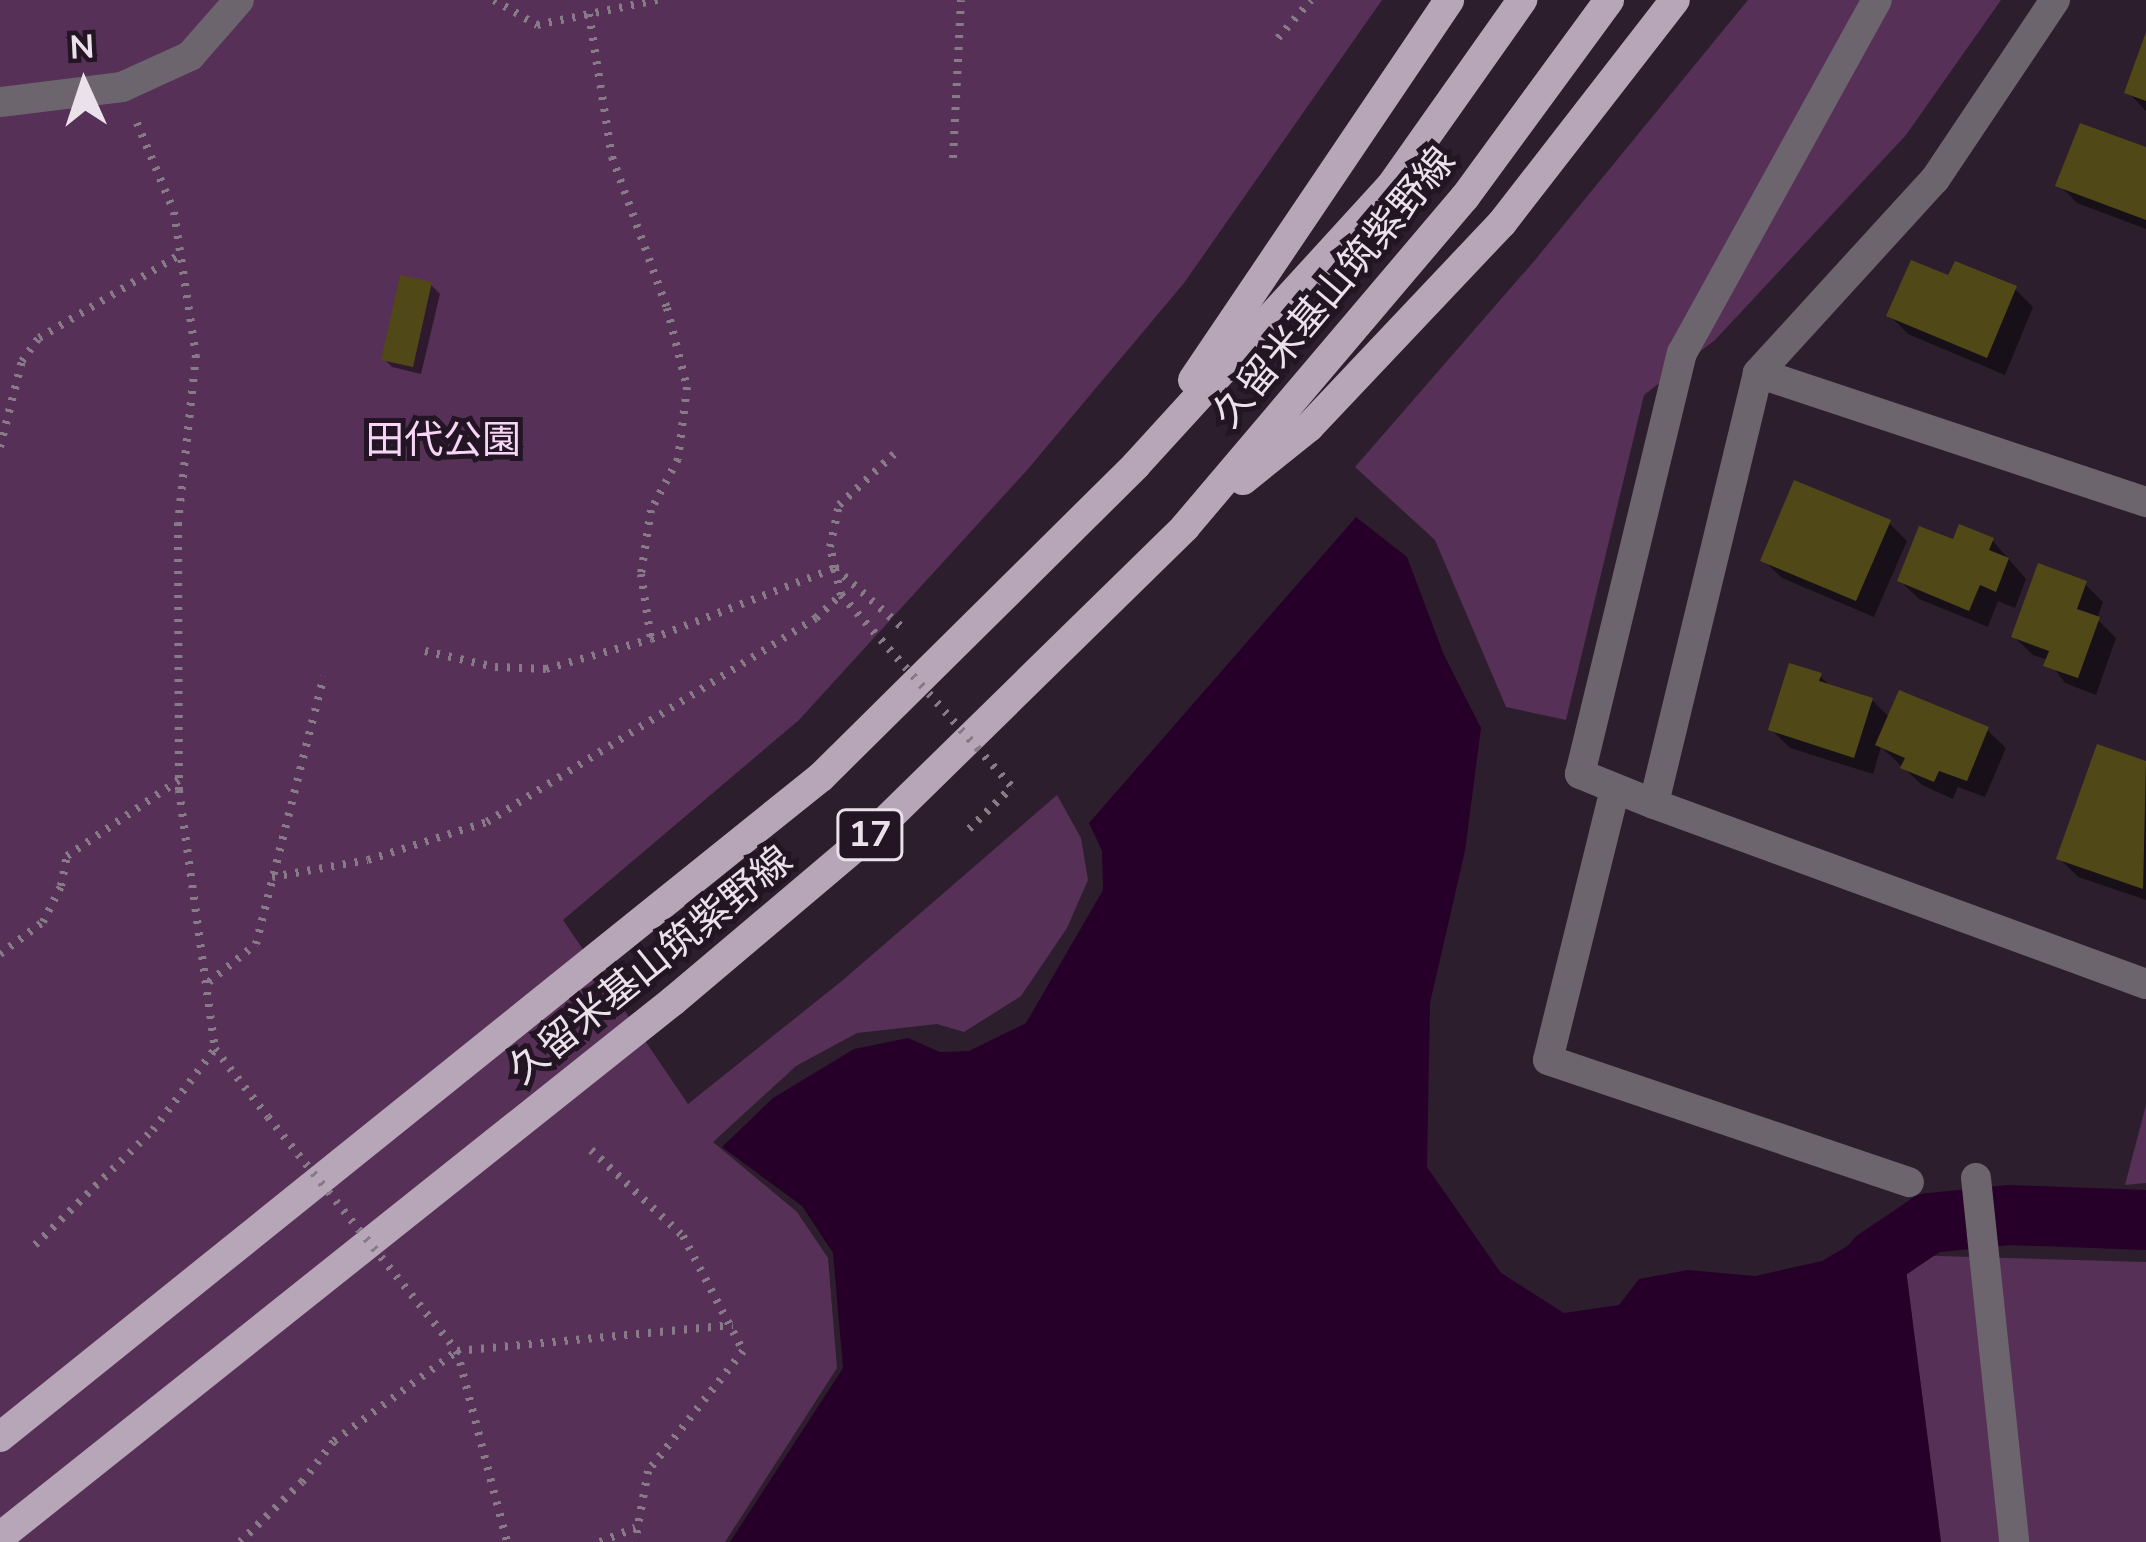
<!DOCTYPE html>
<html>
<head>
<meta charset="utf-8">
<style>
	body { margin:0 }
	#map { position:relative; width:2146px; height:1542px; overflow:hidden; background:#2d1e2d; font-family:"Nunito Sans","Noto Sans JP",sans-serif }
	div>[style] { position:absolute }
	.green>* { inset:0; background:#563057 }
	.water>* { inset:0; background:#270029 }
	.shadow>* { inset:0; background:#0007 }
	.canal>* { height:60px; margin:-30px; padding:0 30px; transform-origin:30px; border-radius:30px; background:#270029 }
	.building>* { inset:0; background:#514818 }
	.path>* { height:8px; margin-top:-4px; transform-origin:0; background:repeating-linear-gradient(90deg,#887b88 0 3px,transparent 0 12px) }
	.service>* { height:30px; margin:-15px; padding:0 15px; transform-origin:15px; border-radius:15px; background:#6d656d }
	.minor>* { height:30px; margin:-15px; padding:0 15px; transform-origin:15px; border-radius:15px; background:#6d656d }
	.primary>* { height:30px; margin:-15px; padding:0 15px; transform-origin:15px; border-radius:15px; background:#b7a6b7 }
	.path-bridge>* { height:8px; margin-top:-4px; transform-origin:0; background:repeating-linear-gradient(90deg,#887b88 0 3px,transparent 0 12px) }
	span { translate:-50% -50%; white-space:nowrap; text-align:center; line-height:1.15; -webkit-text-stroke:10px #231524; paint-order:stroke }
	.shield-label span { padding:3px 9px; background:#231524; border:3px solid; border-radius:9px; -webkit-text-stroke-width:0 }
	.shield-label { font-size:36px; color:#ebe1eb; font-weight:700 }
	.street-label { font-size:39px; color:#ebe1eb }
	.park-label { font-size:39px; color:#f6d5f6 }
	.north { position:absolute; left:24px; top:24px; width:120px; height:120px; -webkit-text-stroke:9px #231524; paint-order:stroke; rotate:357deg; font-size:33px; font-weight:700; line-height:48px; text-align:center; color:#ebe1eb }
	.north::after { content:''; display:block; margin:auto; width:42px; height:54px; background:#ebe1eb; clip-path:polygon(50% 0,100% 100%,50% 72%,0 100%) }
</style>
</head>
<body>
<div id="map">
	<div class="green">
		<div style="clip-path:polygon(0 0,1382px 0,1184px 283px,1028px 469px,799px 720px,563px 920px,688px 1104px,843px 980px,1057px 795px,1081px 838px,1088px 880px,1067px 928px,1021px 996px,964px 1032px,937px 1024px,857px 1033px,796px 1066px,713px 1142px,797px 1212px,828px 1258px,837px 1368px,725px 1542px,0 1542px)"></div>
		<div style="clip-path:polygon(1748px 0,2001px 0,1906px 135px,1715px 340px,1644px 395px,1566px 720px,1506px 707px,1435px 540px,1355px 467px,1535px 260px)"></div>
		<div style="clip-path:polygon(2146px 1105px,2146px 1183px,2125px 1185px)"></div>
		<div style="clip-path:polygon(1904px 1255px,2146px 1262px,2146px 1542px,1941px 1542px)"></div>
	</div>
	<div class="water">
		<div style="clip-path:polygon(1356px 517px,1407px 557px,1444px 655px,1481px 728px,1465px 851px,1430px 1003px,1427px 1167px,1501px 1273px,1564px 1313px,1619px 1305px,1639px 1279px,1688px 1270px,1755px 1276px,1822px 1261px,1876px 1229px,1904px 1254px,1941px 1542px,730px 1542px,843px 1368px,833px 1253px,802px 1206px,722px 1147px,773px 1098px,854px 1049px,908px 1038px,940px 1052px,969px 1051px,1026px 1023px,1103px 890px,1102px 851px,1089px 823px)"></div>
	</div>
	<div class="shadow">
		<div style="clip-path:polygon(2146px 39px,2146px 111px,2128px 92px)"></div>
		<div style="clip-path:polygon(2146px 151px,2146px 229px,2077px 203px,2059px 185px)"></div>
		<div style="clip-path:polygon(1950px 279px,2015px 289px,2033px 307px,2005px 375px,1908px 334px,1890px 316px)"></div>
		<div style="clip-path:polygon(431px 285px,440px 294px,421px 374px,392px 367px,384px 359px)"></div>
		<div style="clip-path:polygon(1889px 523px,1907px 541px,1874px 617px,1782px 578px,1763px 560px)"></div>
		<div style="clip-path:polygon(1992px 540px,2026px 579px,2015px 608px,1998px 601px,1988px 627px,1919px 599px,1900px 581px,1955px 543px)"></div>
		<div style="clip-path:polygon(2085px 584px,2103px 602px,2097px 619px,2116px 638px,2096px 695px,2065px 683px,2048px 660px,2033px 655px,2014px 637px)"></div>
		<div style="clip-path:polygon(1820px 676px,1833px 689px,1872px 700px,1890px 718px,1987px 730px,2006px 748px,1985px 797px,1958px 787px,1953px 799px,1922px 785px,1881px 747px,1873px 774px,1790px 748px,1771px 729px)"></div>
		<div style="clip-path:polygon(2099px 748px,2146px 764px,2146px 900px,2078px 877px,2059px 858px)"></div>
	</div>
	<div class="canal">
		<div style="left:1844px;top:1307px;width:58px;rotate:-56.3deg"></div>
		<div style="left:1876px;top:1259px;width:64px;rotate:-34.2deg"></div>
		<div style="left:1929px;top:1223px;width:80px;rotate:-5.7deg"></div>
		<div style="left:2009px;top:1215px;width:137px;rotate:2.1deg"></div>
	</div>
	<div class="building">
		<div style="clip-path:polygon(2146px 32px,2146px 101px,2124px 93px)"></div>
		<div style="clip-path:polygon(2080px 123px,2146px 147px,2146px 220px,2055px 186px)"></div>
		<div style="clip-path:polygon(1911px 260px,1948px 275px,1955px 261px,2017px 286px,1987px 358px,1886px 316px)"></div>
		<div style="clip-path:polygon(400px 275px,432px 282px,413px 367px,381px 360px)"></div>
		<div style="clip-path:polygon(1794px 480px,1891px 520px,1856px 601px,1760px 561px)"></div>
		<div style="clip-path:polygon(1959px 524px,1994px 538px,1989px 550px,2009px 558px,1996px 592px,1980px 585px,1969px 611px,1897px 581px,1919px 526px,1953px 539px)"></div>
		<div style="clip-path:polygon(2038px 563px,2087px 581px,2077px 609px,2100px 617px,2078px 678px,2043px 666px,2049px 651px,2011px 637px)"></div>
		<div style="clip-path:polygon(1789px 663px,1822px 673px,1819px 681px,1873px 698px,1854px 758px,1768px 730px)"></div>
		<div style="clip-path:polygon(1899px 690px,1989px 727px,1967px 781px,1939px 771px,1934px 782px,1900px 768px,1905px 758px,1875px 745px)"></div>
		<div style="clip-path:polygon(2097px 744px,2146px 761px,2143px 889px,2056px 859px)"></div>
	</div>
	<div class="path">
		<div style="left:494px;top:0;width:50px;rotate:30.2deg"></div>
		<div style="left:537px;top:25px;width:123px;rotate:-11.8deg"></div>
		<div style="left:589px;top:14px;width:145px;rotate:80.9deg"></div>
		<div style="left:612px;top:157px;width:161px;rotate:70deg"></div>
		<div style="left:667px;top:308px;width:81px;rotate:75.8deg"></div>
		<div style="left:687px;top:387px;width:73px;rotate:97.1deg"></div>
		<div style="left:678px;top:459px;width:58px;rotate:117.9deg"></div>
		<div style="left:651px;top:510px;width:65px;rotate:98.9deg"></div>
		<div style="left:641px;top:574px;width:66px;rotate:81.3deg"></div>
		<div style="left:1278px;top:38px;width:50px;rotate:-49deg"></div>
		<div style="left:137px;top:123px;width:96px;rotate:67.4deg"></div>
		<div style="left:174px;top:212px;width:145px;rotate:81.3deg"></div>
		<div style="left:196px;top:355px;width:169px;rotate:96.1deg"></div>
		<div style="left:178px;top:523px;width:267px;rotate:89.8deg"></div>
		<div style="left:179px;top:790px;width:261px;rotate:82.1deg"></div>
		<div style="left:215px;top:1049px;width:86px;rotate:52.1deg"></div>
		<div style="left:953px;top:158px;width:158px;rotate:-87.1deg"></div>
		<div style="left:0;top:447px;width:89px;rotate:-75.7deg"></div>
		<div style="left:22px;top:361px;width:29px;rotate:-54deg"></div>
		<div style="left:39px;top:338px;width:165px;rotate:-30.6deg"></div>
		<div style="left:425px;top:651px;width:72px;rotate:12.9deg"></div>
		<div style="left:495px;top:667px;width:51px;rotate:2.2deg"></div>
		<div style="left:546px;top:669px;width:109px;rotate:-15.9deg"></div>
		<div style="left:651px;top:639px;width:197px;rotate:-21.1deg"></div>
		<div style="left:835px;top:568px;width:22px;rotate:-103deg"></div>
		<div style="left:830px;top:547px;width:43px;rotate:-77.9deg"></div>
		<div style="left:839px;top:505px;width:75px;rotate:-42.8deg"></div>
		<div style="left:969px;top:829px;width:60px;rotate:-44.3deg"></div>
		<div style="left:272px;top:877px;width:97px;rotate:-10deg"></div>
		<div style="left:368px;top:860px;width:125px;rotate:-17.7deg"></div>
		<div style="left:487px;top:822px;width:387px;rotate:-31.8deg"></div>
		<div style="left:816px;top:618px;width:34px;rotate:-43deg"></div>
		<div style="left:841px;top:595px;width:28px;rotate:-103deg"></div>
		<div style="left:835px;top:568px;width:92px;rotate:41.5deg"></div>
		<div style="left:0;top:954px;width:54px;rotate:-36.7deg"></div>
		<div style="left:43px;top:922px;width:40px;rotate:-63.4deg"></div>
		<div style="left:61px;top:886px;width:31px;rotate:-79deg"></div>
		<div style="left:67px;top:856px;width:135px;rotate:-34.2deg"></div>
		<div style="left:209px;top:982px;width:60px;rotate:-39deg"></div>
		<div style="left:256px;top:944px;width:276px;rotate:-75.8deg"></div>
		<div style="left:591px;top:1150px;width:126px;rotate:43.1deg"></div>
		<div style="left:683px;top:1236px;width:130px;rotate:62.4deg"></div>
		<div style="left:743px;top:1351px;width:153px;rotate:128.4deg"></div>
		<div style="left:648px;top:1471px;width:72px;rotate:100.4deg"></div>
		<div style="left:35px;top:1245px;width:165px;rotate:-44.3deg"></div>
		<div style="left:153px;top:1130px;width:102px;rotate:-52.6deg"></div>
		<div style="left:457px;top:1351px;width:197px;rotate:75.3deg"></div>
		<div style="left:240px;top:1542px;width:86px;rotate:-44.1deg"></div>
		<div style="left:302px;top:1482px;width:52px;rotate:-52deg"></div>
		<div style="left:334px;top:1441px;width:152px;rotate:-36.2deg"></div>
		<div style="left:457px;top:1351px;width:277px;rotate:-5.4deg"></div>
		<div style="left:600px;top:1542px;width:38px;rotate:-22deg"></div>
	</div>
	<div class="service">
		<div style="left:1615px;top:789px;width:279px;rotate:103.9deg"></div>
		<div style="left:1548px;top:1060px;width:381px;rotate:18.7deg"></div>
		<div style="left:1976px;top:1178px;width:366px;rotate:84deg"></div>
	</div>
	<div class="minor">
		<div style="left:2055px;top:0;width:216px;rotate:123.8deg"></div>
		<div style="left:1935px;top:179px;width:263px;rotate:132.4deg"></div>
		<div style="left:1758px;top:373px;width:443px;rotate:103.6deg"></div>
		<div style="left:1654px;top:804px;width:524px;rotate:20.1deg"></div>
		<div style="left:0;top:102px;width:123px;rotate:-7deg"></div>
		<div style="left:122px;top:87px;width:75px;rotate:-24.5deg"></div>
		<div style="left:190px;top:56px;width:74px;rotate:-48.8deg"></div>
		<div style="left:1758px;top:373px;width:409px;rotate:18.4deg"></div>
		<div style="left:1654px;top:804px;width:80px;rotate:-157.9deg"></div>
		<div style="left:1580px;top:774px;width:433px;rotate:-76.4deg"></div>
		<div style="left:1682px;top:353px;width:403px;rotate:-61.1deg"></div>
	</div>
	<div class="primary">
		<div style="left:1193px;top:380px;width:458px;rotate:-56deg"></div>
		<div style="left:1243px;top:480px;width:85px;rotate:-38.8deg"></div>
		<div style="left:1309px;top:427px;width:281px;rotate:-46.6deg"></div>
		<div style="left:1502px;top:223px;width:282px;rotate:-52.2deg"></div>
		<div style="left:0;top:1437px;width:1053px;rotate:-38.8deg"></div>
		<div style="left:821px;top:777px;width:443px;rotate:-44.7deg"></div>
		<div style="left:1136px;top:465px;width:378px;rotate:-47.6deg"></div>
		<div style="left:1391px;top:186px;width:228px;rotate:-54.8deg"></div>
		<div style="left:0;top:1537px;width:860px;rotate:-38.54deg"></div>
		<div style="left:673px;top:1001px;width:268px;rotate:-40.2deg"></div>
		<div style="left:878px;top:828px;width:430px;rotate:-44.4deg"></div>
		<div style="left:1185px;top:527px;width:433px;rotate:-49.7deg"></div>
		<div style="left:1465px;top:197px;width:244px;rotate:-53.8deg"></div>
	</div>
	<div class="path-bridge">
		<div style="left:841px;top:595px;width:257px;rotate:48.3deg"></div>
		<div style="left:268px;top:1117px;width:301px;rotate:51.1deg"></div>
	</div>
	<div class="shield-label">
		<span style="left:870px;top:835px">17</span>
	</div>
	<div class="street-label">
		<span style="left:1335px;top:288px;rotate:-50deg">久留米基山筑紫野線</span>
		<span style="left:651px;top:966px;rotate:-39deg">久留米基山筑紫野線</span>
	</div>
	<div class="park-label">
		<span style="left:443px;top:441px">田代公園</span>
	</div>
	<div class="north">N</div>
</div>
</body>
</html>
